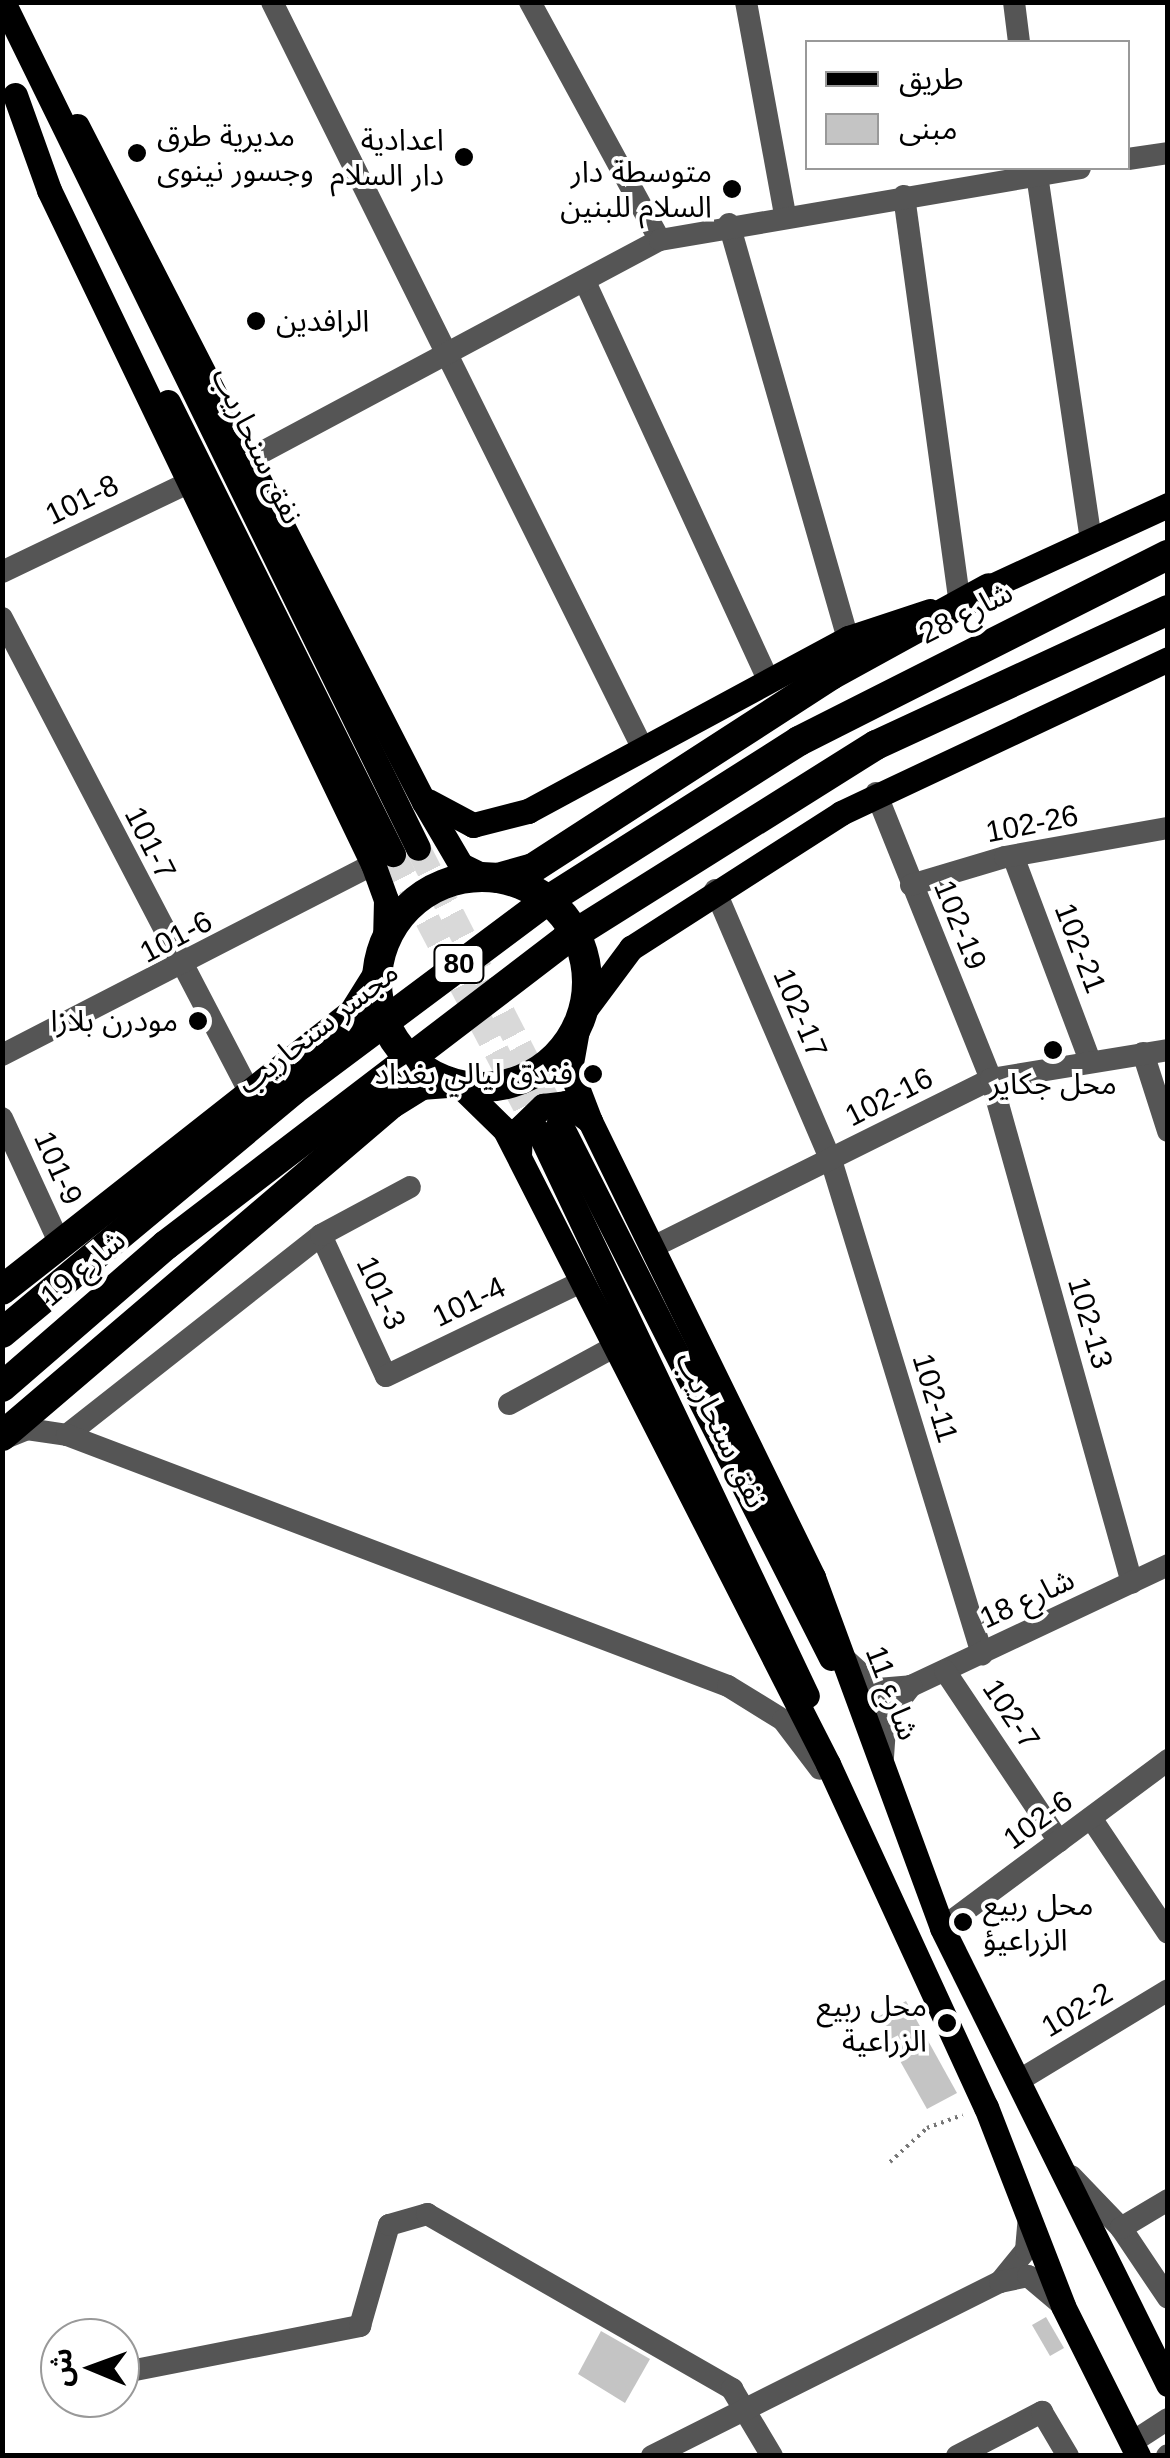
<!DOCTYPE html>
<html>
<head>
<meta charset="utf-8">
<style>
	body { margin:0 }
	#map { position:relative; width:1170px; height:2458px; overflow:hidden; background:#fff; font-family:Arial,"Noto Sans Arabic",sans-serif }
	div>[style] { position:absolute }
	.building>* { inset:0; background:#c4c4c4 }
	.major-tunnel>* { height:25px; margin-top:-12.5px; transform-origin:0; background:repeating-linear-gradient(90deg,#d9d9d9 0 25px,transparent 0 37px) }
	.path>* { height:4px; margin-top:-2px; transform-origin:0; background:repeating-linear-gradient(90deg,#777 0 2.5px,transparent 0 7.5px) }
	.minor>* { height:22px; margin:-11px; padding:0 11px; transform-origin:11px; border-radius:11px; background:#555 }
	.major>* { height:25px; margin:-12.5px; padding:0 12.5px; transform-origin:12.5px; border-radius:12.5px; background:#000 }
	.highway>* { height:30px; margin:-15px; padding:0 15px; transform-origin:15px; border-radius:15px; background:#000 }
	.highway>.ring { margin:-15px; padding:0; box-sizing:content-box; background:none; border:30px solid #000; border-radius:50% }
	.dots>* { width:28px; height:28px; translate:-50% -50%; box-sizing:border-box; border:5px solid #fff; border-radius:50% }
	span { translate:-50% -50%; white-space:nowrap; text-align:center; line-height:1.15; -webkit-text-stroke:8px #fff; paint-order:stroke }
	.shield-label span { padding:2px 8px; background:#fff; border:2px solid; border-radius:8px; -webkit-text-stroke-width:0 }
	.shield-label { font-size:28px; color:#000; font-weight:700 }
	.poi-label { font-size:30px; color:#000 }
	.left { translate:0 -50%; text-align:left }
	.right { translate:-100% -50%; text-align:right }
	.street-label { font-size:30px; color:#000 }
	.frame { position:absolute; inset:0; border:5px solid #000; pointer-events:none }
	.legend { position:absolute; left:805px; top:40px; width:325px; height:130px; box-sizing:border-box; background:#fff; border:2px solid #999; margin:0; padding:12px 18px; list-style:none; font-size:30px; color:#000 }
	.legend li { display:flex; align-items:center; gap:20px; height:50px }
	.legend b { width:50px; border:2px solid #999 }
	.north { position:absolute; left:40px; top:2318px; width:100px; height:100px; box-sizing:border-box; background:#fff; border:2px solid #999; border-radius:50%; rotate:271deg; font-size:28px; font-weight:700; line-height:40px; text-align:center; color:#000 }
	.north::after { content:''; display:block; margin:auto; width:35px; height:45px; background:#000; clip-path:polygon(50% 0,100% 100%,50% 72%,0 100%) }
</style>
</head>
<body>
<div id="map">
	<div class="building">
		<div style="clip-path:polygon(906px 2001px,957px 2093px,927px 2109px,876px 2018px)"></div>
		<div style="clip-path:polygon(1046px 2317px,1064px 2348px,1050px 2356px,1032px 2325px)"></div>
		<div style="clip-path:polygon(601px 2331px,650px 2359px,625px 2403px,578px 2374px)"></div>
	</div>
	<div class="major-tunnel">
		<div style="left:418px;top:848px;width:308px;rotate:62.8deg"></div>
		<div style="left:393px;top:854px;width:314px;rotate:62.3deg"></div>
	</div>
	<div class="path">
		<div style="left:890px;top:2162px;width:50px;rotate:-42.6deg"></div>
		<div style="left:927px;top:2128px;width:38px;rotate:-20deg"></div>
	</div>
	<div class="minor">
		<div style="left:272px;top:2px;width:834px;rotate:63.59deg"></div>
		<div style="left:530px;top:2px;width:271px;rotate:61.4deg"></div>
		<div style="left:746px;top:2px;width:216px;rotate:79.6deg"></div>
		<div style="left:1014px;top:2px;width:40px;rotate:82.9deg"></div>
		<div style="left:1128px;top:159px;width:40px;rotate:-8.5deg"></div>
		<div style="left:1036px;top:168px;width:376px;rotate:81.6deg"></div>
		<div style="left:904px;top:196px;width:408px;rotate:82.2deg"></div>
		<div style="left:729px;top:224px;width:431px;rotate:74deg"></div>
		<div style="left:587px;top:286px;width:435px;rotate:65.3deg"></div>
		<div style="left:253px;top:457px;width:461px;rotate:-28.1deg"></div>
		<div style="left:660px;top:240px;width:426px;rotate:-9.7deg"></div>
		<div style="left:2px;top:572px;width:206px;rotate:-25.6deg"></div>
		<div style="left:2px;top:618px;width:536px;rotate:62.43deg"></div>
		<div style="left:876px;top:793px;width:308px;rotate:68.1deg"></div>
		<div style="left:991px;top:1079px;width:523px;rotate:74.37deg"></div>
		<div style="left:1013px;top:856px;width:219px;rotate:69.4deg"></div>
		<div style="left:911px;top:885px;width:98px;rotate:-16.6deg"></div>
		<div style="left:1005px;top:857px;width:166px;rotate:-10.1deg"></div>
		<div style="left:715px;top:890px;width:294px;rotate:66.8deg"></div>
		<div style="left:831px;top:1160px;width:517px;rotate:73deg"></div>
		<div style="left:1143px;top:1053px;width:82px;rotate:72.2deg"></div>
		<div style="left:2px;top:1055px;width:417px;rotate:-27.2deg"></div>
		<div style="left:2px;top:1118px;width:136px;rotate:65.3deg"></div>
		<div style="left:321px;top:1235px;width:155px;rotate:65.3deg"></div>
		<div style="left:386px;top:1376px;width:214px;rotate:-25.7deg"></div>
		<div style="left:653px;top:1247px;width:377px;rotate:-26.4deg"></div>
		<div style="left:991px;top:1079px;width:179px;rotate:-9.3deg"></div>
		<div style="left:509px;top:1404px;width:117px;rotate:-28.5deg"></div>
		<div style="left:67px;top:1435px;width:323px;rotate:-38.2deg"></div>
		<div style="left:321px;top:1235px;width:101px;rotate:-28.3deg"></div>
		<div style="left:5px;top:1438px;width:24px;rotate:-22deg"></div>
		<div style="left:27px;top:1429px;width:40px;rotate:8.5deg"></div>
		<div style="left:67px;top:1435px;width:707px;rotate:20.79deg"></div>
		<div style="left:728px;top:1686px;width:65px;rotate:31.7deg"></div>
		<div style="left:783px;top:1720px;width:61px;rotate:52.9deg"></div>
		<div style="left:846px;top:1660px;width:43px;rotate:42.2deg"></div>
		<div style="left:878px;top:1689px;width:33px;rotate:-5deg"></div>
		<div style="left:911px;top:1686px;width:284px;rotate:-25.2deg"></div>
		<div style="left:945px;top:1671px;width:205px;rotate:56.2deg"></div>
		<div style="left:883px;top:1757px;width:39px;rotate:-86deg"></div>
		<div style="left:886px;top:1718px;width:41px;rotate:-52deg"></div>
		<div style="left:1091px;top:1818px;width:138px;rotate:56.2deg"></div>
		<div style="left:942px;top:1928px;width:282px;rotate:-36.6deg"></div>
		<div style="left:1018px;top:2081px;width:175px;rotate:-31.2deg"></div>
		<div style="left:1071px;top:2176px;width:72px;rotate:46.1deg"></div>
		<div style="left:1121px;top:2228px;width:84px;rotate:56.1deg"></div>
		<div style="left:1121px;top:2228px;width:55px;rotate:-30.8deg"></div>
		<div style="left:1000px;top:2282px;width:41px;rotate:-50.9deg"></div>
		<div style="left:1026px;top:2250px;width:34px;rotate:-85deg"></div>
		<div style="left:120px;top:2373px;width:245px;rotate:-11.1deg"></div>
		<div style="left:360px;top:2326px;width:105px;rotate:-74deg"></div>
		<div style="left:389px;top:2225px;width:40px;rotate:-16deg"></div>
		<div style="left:427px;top:2214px;width:352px;rotate:29.8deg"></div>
		<div style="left:732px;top:2389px;width:78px;rotate:59.2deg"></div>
		<div style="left:1131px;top:2443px;width:44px;rotate:-33deg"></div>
		<div style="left:652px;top:2456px;width:389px;rotate:-26.6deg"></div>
		<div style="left:1000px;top:2282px;width:29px;rotate:-12deg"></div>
		<div style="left:1028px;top:2276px;width:42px;rotate:40.2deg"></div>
		<div style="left:957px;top:2456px;width:96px;rotate:-27.4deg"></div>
		<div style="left:1042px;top:2412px;width:51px;rotate:59.4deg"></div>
		<div style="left:1167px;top:2456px;width:1px;rotate:-45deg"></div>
	</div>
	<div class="major">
		<div style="left:3px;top:2px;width:942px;rotate:63.87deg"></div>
		<div style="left:15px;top:95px;width:101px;rotate:70.3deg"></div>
		<div style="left:49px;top:190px;width:748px;rotate:64.33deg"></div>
		<div style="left:373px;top:864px;width:38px;rotate:70deg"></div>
		<div style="left:386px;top:900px;width:41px;rotate:91.4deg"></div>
		<div style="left:77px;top:126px;width:760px;rotate:62.83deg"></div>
		<div style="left:424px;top:802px;width:73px;rotate:59.6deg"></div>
		<div style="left:461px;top:865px;width:25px;rotate:26deg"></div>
		<div style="left:168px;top:402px;width:505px;rotate:63.54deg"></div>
		<div style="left:972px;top:595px;width:216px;rotate:-24.7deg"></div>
		<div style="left:428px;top:801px;width:51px;rotate:28.1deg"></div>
		<div style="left:473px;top:825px;width:57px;rotate:-14.3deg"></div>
		<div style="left:528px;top:811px;width:364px;rotate:-28.4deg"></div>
		<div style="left:848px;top:638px;width:86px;rotate:-18.2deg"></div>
		<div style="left:581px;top:1015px;width:84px;rotate:-53.3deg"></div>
		<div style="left:631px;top:948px;width:250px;rotate:-32.7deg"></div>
		<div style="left:841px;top:813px;width:361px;rotate:-25.2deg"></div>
		<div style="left:578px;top:1024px;width:46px;rotate:100.1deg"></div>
		<div style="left:570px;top:1069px;width:56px;rotate:69deg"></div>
		<div style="left:590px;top:1121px;width:508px;rotate:63.94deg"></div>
		<div style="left:813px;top:1577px;width:374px;rotate:69.8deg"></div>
		<div style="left:942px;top:1928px;width:509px;rotate:63.64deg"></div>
		<div style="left:458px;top:1084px;width:66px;rotate:44.4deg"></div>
		<div style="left:505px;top:1130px;width:712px;rotate:63deg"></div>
		<div style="left:828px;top:1764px;width:378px;rotate:65.3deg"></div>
		<div style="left:986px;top:2107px;width:213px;rotate:68.8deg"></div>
		<div style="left:1063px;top:2306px;width:168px;rotate:63.4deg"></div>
		<div style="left:559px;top:1122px;width:601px;rotate:63.09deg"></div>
		<div style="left:539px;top:1132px;width:624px;rotate:64.58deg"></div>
		<div style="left:519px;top:1156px;width:28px;rotate:-88deg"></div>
		<div style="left:520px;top:1128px;width:32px;rotate:-44deg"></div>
		<div style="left:543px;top:1106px;width:23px;rotate:-7deg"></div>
		<div style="left:566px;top:1103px;width:30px;rotate:37deg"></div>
	</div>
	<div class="highway">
		<div class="ring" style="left:377px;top:877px;width:180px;height:180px"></div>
		<div style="left:498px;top:878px;width:36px;rotate:-16deg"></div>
		<div style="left:533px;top:868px;width:355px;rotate:-32.9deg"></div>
		<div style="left:831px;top:675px;width:180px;rotate:-28.8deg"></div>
		<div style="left:2px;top:1290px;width:448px;rotate:-38.2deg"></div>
		<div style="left:354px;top:1013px;width:44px;rotate:-58.1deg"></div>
		<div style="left:2px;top:1333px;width:378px;rotate:-39.8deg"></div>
		<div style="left:292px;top:1091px;width:309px;rotate:-36.8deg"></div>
		<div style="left:539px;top:906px;width:308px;rotate:-32.4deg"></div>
		<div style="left:799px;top:741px;width:413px;rotate:-26.8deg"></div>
		<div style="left:2px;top:1387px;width:217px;rotate:-40.9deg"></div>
		<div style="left:166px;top:1245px;width:502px;rotate:-37.39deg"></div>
		<div style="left:565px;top:940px;width:367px;rotate:-32.1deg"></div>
		<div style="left:876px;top:745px;width:322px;rotate:-24.8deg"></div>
		<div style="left:2px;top:1436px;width:511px;rotate:-40.48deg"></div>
		<div style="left:391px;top:1104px;width:36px;rotate:-32deg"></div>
		<div style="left:421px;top:1085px;width:30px;rotate:-4deg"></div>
	</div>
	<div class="dots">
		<div style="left:137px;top:153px;background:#000"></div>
		<div style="left:464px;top:157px;background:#000"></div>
		<div style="left:732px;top:189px;background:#000"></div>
		<div style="left:256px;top:321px;background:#000"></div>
		<div style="left:198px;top:1021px;background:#000"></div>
		<div style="left:1053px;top:1050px;background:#000"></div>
		<div style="left:593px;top:1074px;background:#000"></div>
		<div style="left:963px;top:1922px;background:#000"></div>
		<div style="left:947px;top:2023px;background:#000"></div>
	</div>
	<div class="shield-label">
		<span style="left:459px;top:964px">80</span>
	</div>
	<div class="poi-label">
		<span class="left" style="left:157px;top:153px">مديرية طرق<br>وجسور نينوى</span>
		<span class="right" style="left:444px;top:157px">اعدادية<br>دار السلام</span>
		<span class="right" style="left:712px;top:189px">متوسطة دار<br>السلام للبنين</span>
		<span class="left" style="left:276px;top:321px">الرافدين</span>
		<span class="right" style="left:178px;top:1021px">مودرن بلازا</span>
		<span class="right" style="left:573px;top:1074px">فندق ليالي بغداد</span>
		<span style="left:1053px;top:1084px">محل جكاير</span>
		<span class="left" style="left:983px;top:1922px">محل ربيع<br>الزراعيؤ</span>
		<span class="right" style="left:927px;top:2023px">محل ربيع<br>الزراعية</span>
	</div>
	<div class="street-label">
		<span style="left:257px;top:446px;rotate:64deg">نفق سنحاريب</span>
		<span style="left:82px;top:500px;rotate:-26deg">101-8</span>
		<span style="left:966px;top:613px;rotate:-27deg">شارع 28</span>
		<span style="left:1032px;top:824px;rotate:-11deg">102-26</span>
		<span style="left:150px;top:843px;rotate:63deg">101-7</span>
		<span style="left:960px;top:925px;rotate:68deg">102-19</span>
		<span style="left:176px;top:937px;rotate:-28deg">101-6</span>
		<span style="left:1080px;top:948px;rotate:69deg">102-21</span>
		<span style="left:800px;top:1013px;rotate:67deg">102-17</span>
		<span style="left:318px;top:1028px;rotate:-38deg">مجسر سنحاريب</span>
		<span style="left:889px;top:1097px;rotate:-27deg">102-16</span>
		<span style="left:58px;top:1168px;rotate:66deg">101-9</span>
		<span style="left:83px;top:1268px;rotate:-40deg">شارع 19</span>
		<span style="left:381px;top:1293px;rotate:65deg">101-3</span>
		<span style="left:469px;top:1302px;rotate:-26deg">101-4</span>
		<span style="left:1090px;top:1323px;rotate:74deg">102-13</span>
		<span style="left:935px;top:1398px;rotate:73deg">102-11</span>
		<span style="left:721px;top:1430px;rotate:64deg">نفق سنحاريب</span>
		<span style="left:1027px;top:1599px;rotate:-25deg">شارع 18</span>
		<span style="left:892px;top:1693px;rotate:69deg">شارع 11</span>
		<span style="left:1011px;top:1714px;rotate:56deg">102-7</span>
		<span style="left:1038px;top:1820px;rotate:-36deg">102-6</span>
		<span style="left:1077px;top:2010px;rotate:-31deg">102-2</span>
	</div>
	<div class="frame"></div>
	<ul class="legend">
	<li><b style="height:12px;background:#000"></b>طريق</li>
	<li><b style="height:28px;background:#c4c4c4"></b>مبنى</li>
	</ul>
	<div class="north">ش</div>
</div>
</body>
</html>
